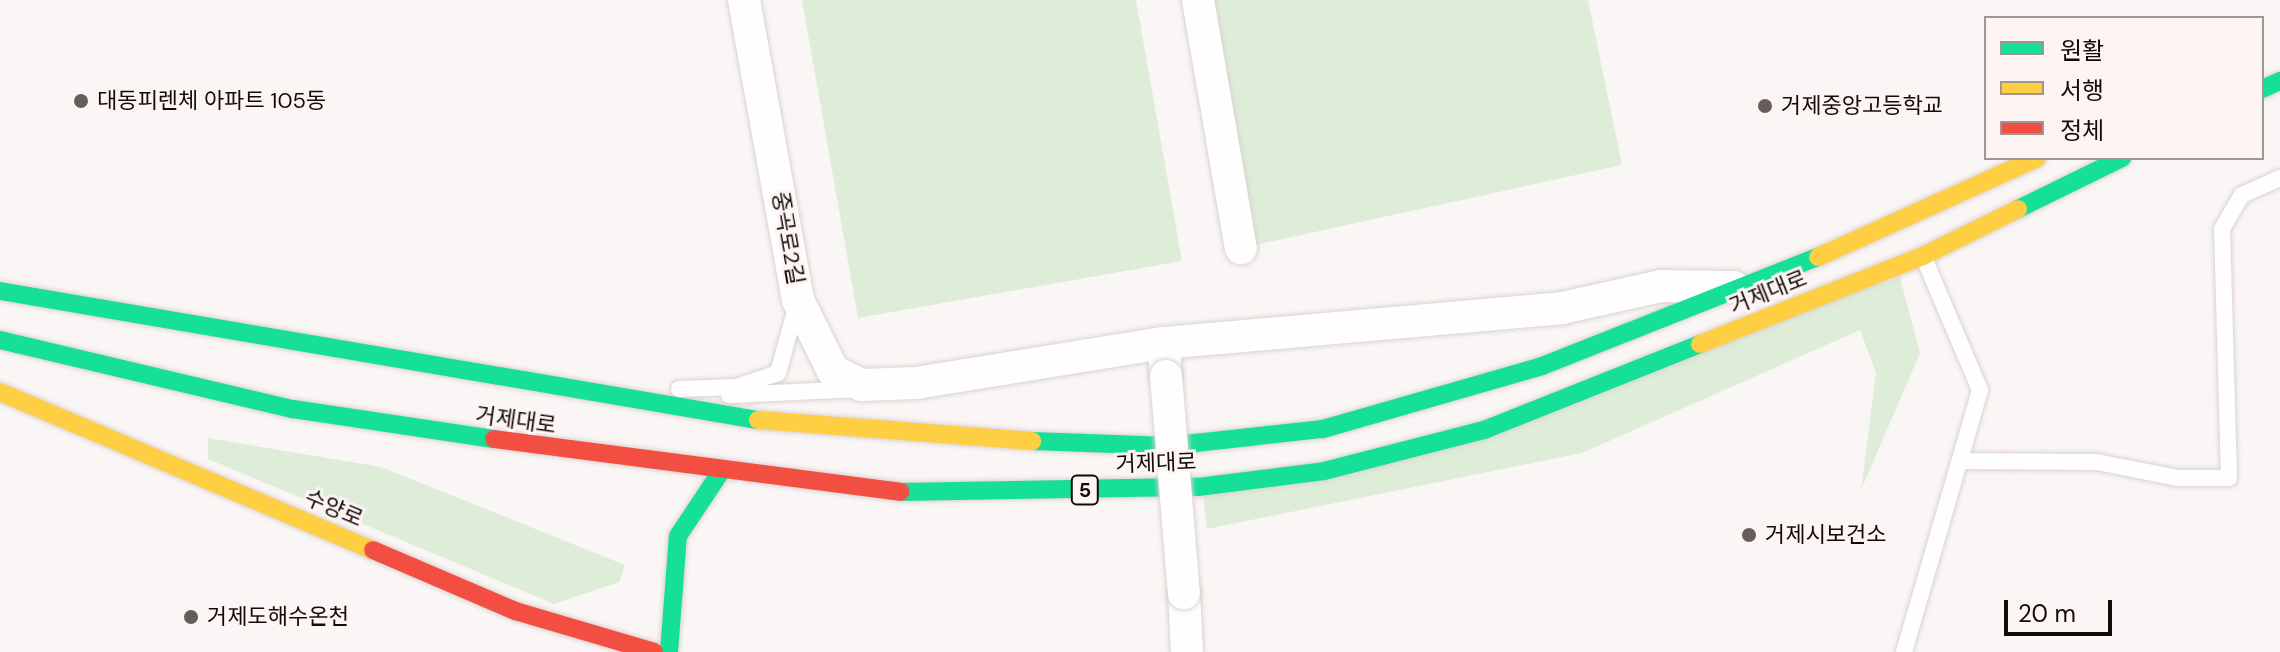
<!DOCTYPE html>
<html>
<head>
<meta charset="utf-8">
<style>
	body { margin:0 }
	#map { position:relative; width:2280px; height:652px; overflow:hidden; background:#faf6f5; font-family:"DM Sans","Noto Sans KR",sans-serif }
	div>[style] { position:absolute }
	.green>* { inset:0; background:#ddedd8 }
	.roads { filter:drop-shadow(0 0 2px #dbd2d0) drop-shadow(0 0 2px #dbd2d0) }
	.lane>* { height:16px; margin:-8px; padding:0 8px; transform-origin:8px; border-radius:8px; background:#fefefe }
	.street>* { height:32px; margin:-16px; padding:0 16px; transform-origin:16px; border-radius:16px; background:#fefefe }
	.fast>* { height:18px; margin:-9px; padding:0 9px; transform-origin:9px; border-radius:9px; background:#16e098 }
	.slow>* { height:18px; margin:-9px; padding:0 9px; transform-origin:9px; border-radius:9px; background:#ffcf43 }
	.jam>* { height:18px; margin:-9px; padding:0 9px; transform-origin:9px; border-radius:9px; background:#f24e42 }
	.bridges { filter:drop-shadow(0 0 2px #dbd2d0) drop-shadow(0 0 2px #dbd2d0) }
	.street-bridge>* { height:32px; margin:-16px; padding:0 16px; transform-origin:16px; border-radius:16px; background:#fefefe }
	.dots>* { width:22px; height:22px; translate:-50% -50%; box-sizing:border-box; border:4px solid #fcf5f3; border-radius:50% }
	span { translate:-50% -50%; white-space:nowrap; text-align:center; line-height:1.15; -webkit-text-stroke:6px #fcf5f3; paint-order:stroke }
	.shield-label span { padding:2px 6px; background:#fcf5f3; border:2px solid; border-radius:6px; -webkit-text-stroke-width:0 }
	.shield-label { font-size:20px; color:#150a06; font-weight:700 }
	.poi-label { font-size:22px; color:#150a06 }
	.left { translate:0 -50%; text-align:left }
	.street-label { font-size:22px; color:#150a06 }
	.legend { position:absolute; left:1984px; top:16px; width:280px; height:144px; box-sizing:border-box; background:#fcf5f3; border:2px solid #a09794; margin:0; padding:10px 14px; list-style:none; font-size:24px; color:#150a06 }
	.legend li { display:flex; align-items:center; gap:16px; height:40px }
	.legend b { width:40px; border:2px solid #a09794 }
	.scale { position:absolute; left:2004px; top:600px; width:108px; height:36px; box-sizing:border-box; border:4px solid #150a06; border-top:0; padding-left:10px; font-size:24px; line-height:28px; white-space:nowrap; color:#150a06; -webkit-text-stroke:6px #fcf5f3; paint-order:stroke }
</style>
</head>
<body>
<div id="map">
	<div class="green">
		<div style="clip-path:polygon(802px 0,1136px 0,1182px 261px,858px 318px)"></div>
		<div style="clip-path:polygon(1198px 0,1588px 0,1622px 165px,1241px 248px)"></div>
		<div style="clip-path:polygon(1900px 277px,1920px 353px,1861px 490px,1876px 373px,1860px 330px,1582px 453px,1207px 529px,1203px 494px,1326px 478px)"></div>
		<div style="clip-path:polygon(208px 438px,381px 467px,625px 565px,619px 582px,554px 604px,208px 459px)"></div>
	</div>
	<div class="roads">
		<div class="lane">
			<div style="left:679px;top:389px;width:57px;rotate:-2deg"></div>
			<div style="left:736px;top:387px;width:44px;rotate:-18.4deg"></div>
			<div style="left:778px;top:373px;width:75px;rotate:-74.5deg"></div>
			<div style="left:729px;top:395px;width:132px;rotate:-2.6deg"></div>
			<div style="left:1960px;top:461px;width:137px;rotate:0.4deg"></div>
			<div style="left:2097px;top:462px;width:83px;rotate:11.2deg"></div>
			<div style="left:2178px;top:478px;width:51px"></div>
			<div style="left:2229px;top:478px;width:249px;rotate:-91.6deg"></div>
			<div style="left:2222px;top:229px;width:39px;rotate:-60deg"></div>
			<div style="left:2242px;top:195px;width:42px;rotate:-24.1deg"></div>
			<div style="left:1904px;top:652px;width:273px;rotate:-73.8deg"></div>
			<div style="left:1980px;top:390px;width:146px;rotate:-113deg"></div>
		</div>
		<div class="street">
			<div style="left:744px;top:0;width:305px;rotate:79.8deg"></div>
			<div style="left:798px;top:300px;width:79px;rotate:63.8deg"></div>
			<div style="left:833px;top:371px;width:32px;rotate:26deg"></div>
			<div style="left:862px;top:385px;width:54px;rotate:-2.1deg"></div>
			<div style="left:916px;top:383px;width:251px;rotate:-9.2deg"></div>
			<div style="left:1164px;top:343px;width:33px;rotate:87deg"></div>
			<div style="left:1198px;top:0;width:252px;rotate:80.2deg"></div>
			<div style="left:1164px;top:343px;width:400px;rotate:-5deg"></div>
			<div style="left:1562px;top:308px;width:101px;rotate:-12.5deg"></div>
			<div style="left:1661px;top:286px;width:73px;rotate:0.8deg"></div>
			<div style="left:1184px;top:593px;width:59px;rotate:87.1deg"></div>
		</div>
		<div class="fast">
			<div style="left:2262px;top:89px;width:20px;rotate:-24deg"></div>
			<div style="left:2018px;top:209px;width:116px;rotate:-26.1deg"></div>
			<div style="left:0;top:291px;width:769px;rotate:9.66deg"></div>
			<div style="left:0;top:340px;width:301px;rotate:13.3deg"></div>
			<div style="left:293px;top:409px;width:203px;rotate:8.5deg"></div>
			<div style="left:1032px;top:441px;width:136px;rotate:2.1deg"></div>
			<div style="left:1168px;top:446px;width:156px;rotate:-6.3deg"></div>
			<div style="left:1323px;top:429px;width:228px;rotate:-16deg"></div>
			<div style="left:1542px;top:366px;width:297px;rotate:-21.6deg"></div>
			<div style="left:901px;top:492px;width:297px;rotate:-1deg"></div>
			<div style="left:1198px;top:487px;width:127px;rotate:-7.2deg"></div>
			<div style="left:1324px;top:471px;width:165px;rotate:-14.4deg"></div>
			<div style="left:1484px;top:430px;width:232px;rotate:-21.7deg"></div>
			<div style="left:669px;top:652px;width:116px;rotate:-85.6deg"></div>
			<div style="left:678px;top:536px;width:76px;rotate:-56.3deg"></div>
		</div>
		<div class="slow">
			<div style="left:1818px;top:257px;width:240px;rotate:-24.3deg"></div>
			<div style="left:1700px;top:344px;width:240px;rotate:-21.5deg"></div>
			<div style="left:1923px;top:256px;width:106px;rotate:-26.3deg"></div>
			<div style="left:0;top:392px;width:405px;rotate:23deg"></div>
			<div style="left:758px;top:420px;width:275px;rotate:4.4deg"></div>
		</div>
		<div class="jam">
			<div style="left:494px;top:439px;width:410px;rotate:7.4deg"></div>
			<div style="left:373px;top:550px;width:155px;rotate:23.2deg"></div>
			<div style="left:515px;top:611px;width:145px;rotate:16.4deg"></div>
		</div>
	</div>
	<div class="bridges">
		<div class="street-bridge">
			<div style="left:1166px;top:376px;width:218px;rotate:85.3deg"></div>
		</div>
	</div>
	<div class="dots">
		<div style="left:81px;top:101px;background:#655d5a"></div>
		<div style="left:1765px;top:106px;background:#655d5a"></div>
		<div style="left:1749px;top:535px;background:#655d5a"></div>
		<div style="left:191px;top:617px;background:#655d5a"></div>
	</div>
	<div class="shield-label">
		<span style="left:1085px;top:490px">5</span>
	</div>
	<div class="poi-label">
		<span class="left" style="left:97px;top:101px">대동피렌체 아파트 105동</span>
		<span class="left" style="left:1781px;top:106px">거제중앙고등학교</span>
		<span class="left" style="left:1765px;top:535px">거제시보건소</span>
		<span class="left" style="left:207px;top:617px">거제도해수온천</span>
	</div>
	<div class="street-label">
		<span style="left:788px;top:238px;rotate:80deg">중곡로2길</span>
		<span style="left:1768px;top:292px;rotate:-22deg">거제대로</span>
		<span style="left:516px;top:420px;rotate:8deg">거제대로</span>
		<span style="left:1156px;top:463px;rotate:-2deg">거제대로</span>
		<span style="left:334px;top:508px;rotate:23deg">수양로</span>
	</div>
	<ul class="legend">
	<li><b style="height:10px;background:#16e098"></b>원활</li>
	<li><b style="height:10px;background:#ffcf43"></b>서행</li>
	<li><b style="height:10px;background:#f24e42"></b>정체</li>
	</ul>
	<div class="scale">20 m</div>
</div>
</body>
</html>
